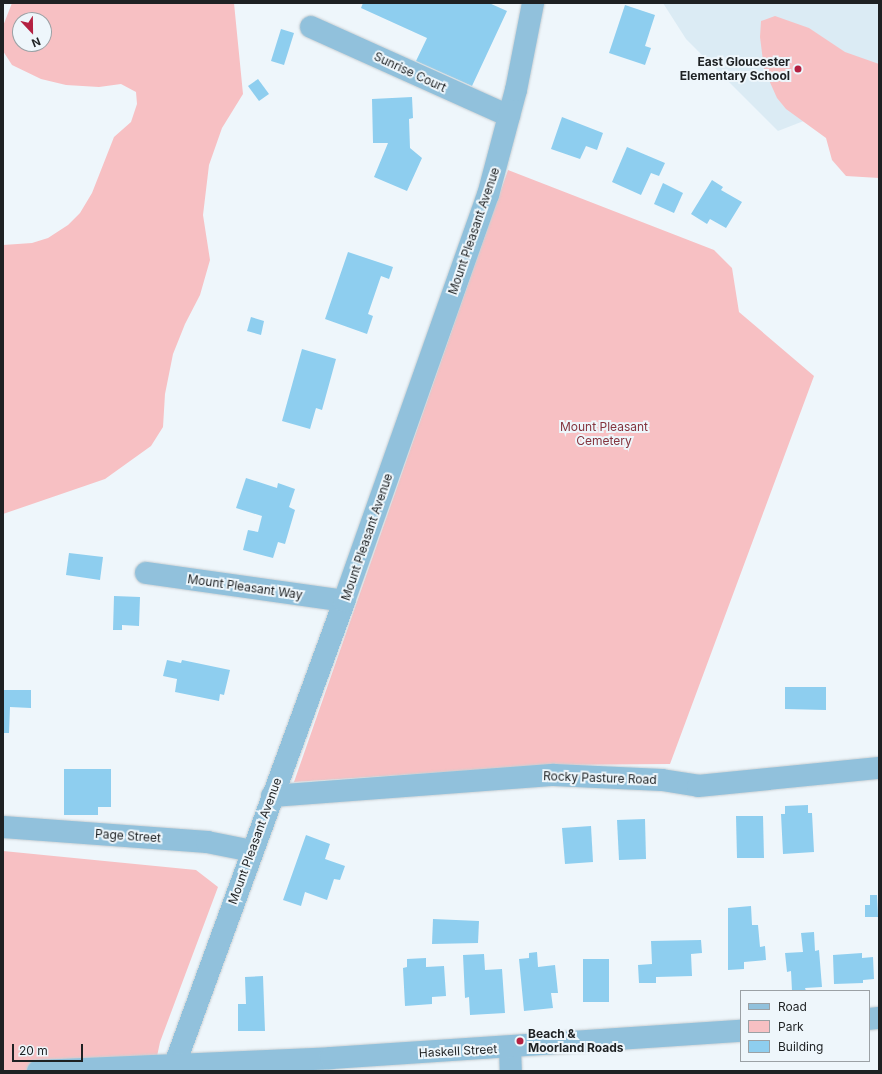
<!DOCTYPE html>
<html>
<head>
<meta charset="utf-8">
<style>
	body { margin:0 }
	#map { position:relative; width:882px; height:1074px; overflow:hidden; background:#eef6fb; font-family:Inter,sans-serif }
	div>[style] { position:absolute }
	.built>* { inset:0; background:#dbebf4 }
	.green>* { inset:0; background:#f7c0c3 }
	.building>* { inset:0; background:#8eceef }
	.roads { filter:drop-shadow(0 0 1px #c9d0d4) drop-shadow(0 0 1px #c9d0d4) }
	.minor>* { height:22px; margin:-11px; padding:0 11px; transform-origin:11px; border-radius:11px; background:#91c1dc }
	.dots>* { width:11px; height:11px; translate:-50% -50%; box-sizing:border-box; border:2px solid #eef6fb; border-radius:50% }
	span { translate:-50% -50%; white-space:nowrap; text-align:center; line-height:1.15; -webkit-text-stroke:4px #eef6fb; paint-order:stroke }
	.poi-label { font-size:12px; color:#1e2123; font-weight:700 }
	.right { translate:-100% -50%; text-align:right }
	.left { translate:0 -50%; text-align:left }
	.street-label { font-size:12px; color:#1e2123 }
	.park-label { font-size:12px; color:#84343e }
	.frame { position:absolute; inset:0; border:4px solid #1e2123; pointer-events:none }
	.legend { position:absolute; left:740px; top:990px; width:130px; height:72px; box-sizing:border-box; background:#eef6fb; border:1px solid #9ba1a5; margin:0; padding:5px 7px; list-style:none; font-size:12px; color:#1e2123 }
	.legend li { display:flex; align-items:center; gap:8px; height:20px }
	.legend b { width:20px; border:1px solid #9ba1a5 }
	.north { position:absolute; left:12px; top:12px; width:40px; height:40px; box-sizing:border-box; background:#eef6fb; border:1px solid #9ba1a5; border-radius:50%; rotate:158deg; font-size:11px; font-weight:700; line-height:16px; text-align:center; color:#1e2123 }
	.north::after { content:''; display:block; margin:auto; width:14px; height:18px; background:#b42141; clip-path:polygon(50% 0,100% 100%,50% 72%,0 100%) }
	.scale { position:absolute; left:12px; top:1044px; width:71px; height:18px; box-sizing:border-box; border:2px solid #1e2123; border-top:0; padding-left:5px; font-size:12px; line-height:14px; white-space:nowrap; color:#1e2123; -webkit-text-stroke:3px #eef6fb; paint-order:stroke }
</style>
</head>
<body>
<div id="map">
	<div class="built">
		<div style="clip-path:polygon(663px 3px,879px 3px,879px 99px,832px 110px,778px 131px,686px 39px)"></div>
	</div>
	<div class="green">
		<div style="clip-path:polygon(evenodd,12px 3px,234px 3px,243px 94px,222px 128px,209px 165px,203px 215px,210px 260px,200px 295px,185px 324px,173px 354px,165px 394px,163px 427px,151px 446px,105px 479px,3px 514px,3px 245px,32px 243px,48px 238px,68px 225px,80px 213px,92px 193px,114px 137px,131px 122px,137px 104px,136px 92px,121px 84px,99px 87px,66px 85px,41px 79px,12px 65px,3px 51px,3px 26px,12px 3px,20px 20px,44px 20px,44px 44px,20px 44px,20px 20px)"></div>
		<div style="clip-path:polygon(775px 16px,809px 28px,845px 52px,879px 64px,879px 178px,846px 176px,832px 160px,826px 138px,786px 109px,777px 98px,764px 69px,760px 37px,761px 21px)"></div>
		<div style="clip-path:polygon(508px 170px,714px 250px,732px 268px,739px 312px,814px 376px,670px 764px,553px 765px,294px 782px)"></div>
		<div style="clip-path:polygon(3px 851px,196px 870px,218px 887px,160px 1042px,154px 1071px,3px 1071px)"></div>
	</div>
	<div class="building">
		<div style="clip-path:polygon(363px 3px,489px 3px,507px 11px,472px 86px,416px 61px,427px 38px,361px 8px)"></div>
		<div style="clip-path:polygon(625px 5px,655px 15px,645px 46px,651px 48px,645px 65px,609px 53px)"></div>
		<div style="clip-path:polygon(281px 29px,294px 33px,284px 65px,271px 61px)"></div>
		<div style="clip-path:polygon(258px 79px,269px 94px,259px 101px,248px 86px)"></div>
		<div style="clip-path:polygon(412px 97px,413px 118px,409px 119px,410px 148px,422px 158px,407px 191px,374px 177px,388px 143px,373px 143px,372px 99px)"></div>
		<div style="clip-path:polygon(562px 117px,603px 133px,597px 150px,586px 146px,580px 159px,551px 149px)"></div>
		<div style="clip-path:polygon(627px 147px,665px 163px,659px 176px,651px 173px,641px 195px,612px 182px)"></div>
		<div style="clip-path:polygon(712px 180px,723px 187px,721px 190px,742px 202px,726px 228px,710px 219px,707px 224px,691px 214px)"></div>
		<div style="clip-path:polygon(663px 183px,683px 193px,674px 213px,654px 204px)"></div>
		<div style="clip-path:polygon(348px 252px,393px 267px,389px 279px,381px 276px,368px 314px,373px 316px,367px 334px,325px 319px)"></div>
		<div style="clip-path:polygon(251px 317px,264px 321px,261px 335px,247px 331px)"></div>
		<div style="clip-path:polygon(302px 349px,336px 359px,322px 410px,316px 408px,310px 429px,282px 421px)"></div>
		<div style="clip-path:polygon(246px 478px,277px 488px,278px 483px,295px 489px,289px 507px,295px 510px,285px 544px,278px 542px,273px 558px,243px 550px,248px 530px,258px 532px,262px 516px,236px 508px)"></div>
		<div style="clip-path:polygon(69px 553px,103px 557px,100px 580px,66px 575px)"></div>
		<div style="clip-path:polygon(114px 596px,140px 597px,139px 626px,122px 625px,122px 630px,113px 630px)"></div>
		<div style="clip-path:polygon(167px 660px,181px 663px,182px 660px,230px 670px,224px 695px,220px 694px,219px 701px,175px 692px,177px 679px,163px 676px)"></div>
		<div style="clip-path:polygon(785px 687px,826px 687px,826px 710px,785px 709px)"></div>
		<div style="clip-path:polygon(3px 690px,31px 690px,31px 708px,10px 707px,9px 733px,3px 733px)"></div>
		<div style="clip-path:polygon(64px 769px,111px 769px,111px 807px,98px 807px,98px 815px,64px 815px)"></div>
		<div style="clip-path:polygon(808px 805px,808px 813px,812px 813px,814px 852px,783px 854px,781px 814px,785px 814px,785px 806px)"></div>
		<div style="clip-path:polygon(736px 816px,763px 816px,764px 858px,737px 858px)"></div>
		<div style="clip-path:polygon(645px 819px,646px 859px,619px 860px,617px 820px)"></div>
		<div style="clip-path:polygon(591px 826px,593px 862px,565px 864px,562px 828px)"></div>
		<div style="clip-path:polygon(306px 835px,330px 844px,325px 859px,345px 866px,340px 880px,334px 879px,327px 900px,305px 892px,301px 906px,283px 900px)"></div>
		<div style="clip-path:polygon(870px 895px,877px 895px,878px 917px,865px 917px,865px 905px,870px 905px)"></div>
		<div style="clip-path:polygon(751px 906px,752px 925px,758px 925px,760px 947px,765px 946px,766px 960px,744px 962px,744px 969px,728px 970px,728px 908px)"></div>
		<div style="clip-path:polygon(433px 919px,479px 921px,478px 943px,432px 944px)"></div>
		<div style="clip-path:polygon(814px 932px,815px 951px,819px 950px,822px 987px,805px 988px,806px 991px,792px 991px,791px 971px,787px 972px,785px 953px,803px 952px,801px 933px)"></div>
		<div style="clip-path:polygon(701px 940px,702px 953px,691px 954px,692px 976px,656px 977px,656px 983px,639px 983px,638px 965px,652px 964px,651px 941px)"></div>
		<div style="clip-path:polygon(537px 952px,538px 967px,555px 965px,558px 993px,551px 993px,553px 1008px,524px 1011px,519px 959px,529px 958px,529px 953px)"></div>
		<div style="clip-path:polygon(862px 953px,862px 958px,873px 957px,874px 979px,863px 980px,863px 983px,834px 984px,833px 955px)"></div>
		<div style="clip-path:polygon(484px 954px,485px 970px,502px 969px,505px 1013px,470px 1015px,469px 997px,465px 998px,463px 955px)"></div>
		<div style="clip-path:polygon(426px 958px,426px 967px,444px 966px,446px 996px,432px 997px,432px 1004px,405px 1006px,403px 968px,407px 967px,407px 959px)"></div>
		<div style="clip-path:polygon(583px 959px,609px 959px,609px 1002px,583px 1002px)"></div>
		<div style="clip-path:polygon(263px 976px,265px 1031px,238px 1031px,238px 1004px,246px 1004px,245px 977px)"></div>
	</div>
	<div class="roads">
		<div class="minor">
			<div style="left:311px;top:27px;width:217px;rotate:24.2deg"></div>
			<div style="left:146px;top:573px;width:200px;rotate:8deg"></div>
			<div style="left:272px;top:796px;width:283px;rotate:-4.3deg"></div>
			<div style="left:554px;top:775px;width:108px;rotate:2.7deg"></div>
			<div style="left:662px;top:780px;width:36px;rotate:9deg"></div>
			<div style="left:698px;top:786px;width:182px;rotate:-5.7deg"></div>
			<div style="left:3px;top:827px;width:205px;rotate:4.2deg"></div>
			<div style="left:207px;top:842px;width:46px;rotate:11.3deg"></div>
			<div style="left:869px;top:1019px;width:10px;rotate:-6deg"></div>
			<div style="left:510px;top:1048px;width:23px;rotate:88deg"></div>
			<div style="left:175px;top:1064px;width:493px;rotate:-69.9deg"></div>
			<div style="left:344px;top:601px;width:431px;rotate:-70.5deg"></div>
			<div style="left:488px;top:195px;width:109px;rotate:-75.1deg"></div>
			<div style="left:516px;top:90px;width:89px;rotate:-78.9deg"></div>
			<div style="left:38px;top:1071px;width:293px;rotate:-2.5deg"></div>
			<div style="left:331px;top:1058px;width:411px;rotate:-3.8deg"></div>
		</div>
	</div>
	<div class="dots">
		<div style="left:798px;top:69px;background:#b42141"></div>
		<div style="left:520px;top:1041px;background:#b42141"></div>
	</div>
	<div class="poi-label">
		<span class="right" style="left:790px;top:69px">East Gloucester<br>Elementary School</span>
		<span class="left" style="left:528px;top:1041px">Beach &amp;<br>Moorland Roads</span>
	</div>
	<div class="street-label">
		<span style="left:410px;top:72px;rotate:25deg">Sunrise Court</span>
		<span style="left:474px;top:231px;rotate:-71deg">Mount Pleasant Avenue</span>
		<span style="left:367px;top:537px;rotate:-71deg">Mount Pleasant Avenue</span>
		<span style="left:245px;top:587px;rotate:8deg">Mount Pleasant Way</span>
		<span style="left:600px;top:778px;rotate:2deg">Rocky Pasture Road</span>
		<span style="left:128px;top:836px;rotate:4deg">Page Street</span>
		<span style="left:255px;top:841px;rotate:-70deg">Mount Pleasant Avenue</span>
		<span style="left:458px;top:1051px;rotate:-3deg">Haskell Street</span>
	</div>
	<div class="park-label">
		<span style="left:604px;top:434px">Mount Pleasant<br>Cemetery</span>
	</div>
	<div class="frame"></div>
	<ul class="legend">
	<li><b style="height:5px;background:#91c1dc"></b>Road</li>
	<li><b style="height:11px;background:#f7c0c3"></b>Park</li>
	<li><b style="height:11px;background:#8eceef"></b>Building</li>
	</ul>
	<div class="north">N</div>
	<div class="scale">20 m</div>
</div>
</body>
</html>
